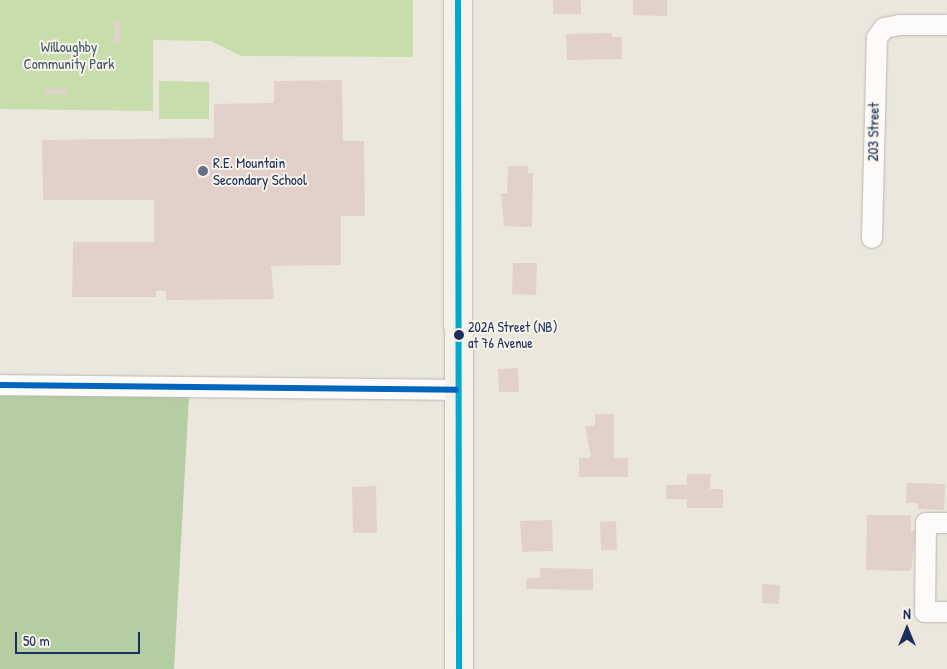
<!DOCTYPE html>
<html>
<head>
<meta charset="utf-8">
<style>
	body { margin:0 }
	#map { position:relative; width:947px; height:669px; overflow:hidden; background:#ece7dc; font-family:"Patrick Hand",sans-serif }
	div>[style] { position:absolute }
	.green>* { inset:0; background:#c7deac }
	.forest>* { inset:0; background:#b4cda2 }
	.building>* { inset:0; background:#e2d1cb }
	.roads { filter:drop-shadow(0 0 1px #b8b7b4) drop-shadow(0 0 1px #b8b7b4) }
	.minor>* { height:20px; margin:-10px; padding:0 10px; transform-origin:10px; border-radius:10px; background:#fcfbfa }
	.secondary>* { height:28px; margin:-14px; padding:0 14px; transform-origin:14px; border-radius:14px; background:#f4f1eb }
	.bus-1>* { height:6px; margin:-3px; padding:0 3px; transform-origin:3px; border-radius:3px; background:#00a9ce }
	.bus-2>* { height:6px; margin:-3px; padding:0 3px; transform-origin:3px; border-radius:3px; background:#0065bd }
	.dots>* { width:14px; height:14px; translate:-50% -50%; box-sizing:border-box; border:2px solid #f7f3e8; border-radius:50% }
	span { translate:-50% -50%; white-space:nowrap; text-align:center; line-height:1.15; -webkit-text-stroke:4px #f7f3e8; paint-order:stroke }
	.bus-label { font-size:14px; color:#1b2f5e }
	.left { translate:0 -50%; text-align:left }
	.park-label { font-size:15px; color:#3e5968 }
	.street-label { font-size:15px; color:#1b2f5e }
	.poi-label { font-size:15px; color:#1b2f5e }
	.north { position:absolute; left:882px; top:604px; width:50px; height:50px; -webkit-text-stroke:4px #f7f3e8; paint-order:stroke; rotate:0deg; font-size:14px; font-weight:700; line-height:20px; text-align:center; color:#1b2f5e }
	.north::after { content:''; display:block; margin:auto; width:18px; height:22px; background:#1b2f5e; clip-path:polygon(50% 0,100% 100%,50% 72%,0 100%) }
	.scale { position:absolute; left:15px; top:632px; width:125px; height:22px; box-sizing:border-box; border:2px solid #1b2f5e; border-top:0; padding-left:6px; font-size:15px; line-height:18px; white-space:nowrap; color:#1b2f5e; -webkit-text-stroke:4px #f7f3e8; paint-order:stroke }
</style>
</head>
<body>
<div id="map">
	<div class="green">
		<div style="clip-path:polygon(0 0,413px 0,413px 57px,241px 56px,211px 41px,153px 40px,153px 111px,0 109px)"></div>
		<div style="clip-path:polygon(159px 81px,209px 82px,209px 119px,159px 119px)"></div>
	</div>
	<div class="forest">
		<div style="clip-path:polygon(0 396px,189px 396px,174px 669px,0 669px)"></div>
	</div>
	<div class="building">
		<div style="clip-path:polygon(553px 0,581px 0,581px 14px,553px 14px)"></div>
		<div style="clip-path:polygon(633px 0,667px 0,667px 16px,633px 15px)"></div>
		<div style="clip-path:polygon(115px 21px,120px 21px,120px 43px,114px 43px)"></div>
		<div style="clip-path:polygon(612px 33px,612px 37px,622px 37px,622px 59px,567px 60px,566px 34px)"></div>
		<div style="clip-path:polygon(342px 80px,343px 141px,364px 141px,365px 216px,341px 216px,341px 265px,271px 266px,274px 299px,166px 300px,166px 291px,156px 291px,156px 297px,72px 297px,73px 242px,154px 242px,154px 200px,43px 200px,42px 140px,214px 138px,214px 104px,274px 103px,274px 81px)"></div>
		<div style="clip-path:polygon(45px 89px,68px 89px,67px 94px,45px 94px)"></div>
		<div style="clip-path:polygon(508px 166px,528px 166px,528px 173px,533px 173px,532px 227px,504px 226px,501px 193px,507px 193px)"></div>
		<div style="clip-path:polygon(513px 263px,537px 263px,536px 295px,512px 294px)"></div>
		<div style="clip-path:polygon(518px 368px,519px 392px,499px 392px,498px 369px)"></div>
		<div style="clip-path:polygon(595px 414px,614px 414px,614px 458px,628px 458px,628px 477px,579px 477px,579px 458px,591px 458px,585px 426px,595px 426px)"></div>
		<div style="clip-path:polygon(687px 474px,711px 474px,710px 489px,723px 489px,723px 508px,687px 508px,687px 499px,666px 499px,666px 485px,687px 485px)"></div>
		<div style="clip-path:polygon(907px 483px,945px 484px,944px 510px,918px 509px,918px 503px,906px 503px)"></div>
		<div style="clip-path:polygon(376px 486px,377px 533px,353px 533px,352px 487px)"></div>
		<div style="clip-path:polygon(867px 515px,911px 515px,911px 531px,916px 531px,911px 571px,866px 570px)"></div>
		<div style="clip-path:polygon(552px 520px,553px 551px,522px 552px,520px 521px)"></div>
		<div style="clip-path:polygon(616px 521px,617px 550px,601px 550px,600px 522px)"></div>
		<div style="clip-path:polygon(540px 568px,593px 569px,593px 590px,526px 589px,527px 578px,540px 578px)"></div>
		<div style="clip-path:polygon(762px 584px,780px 585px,779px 604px,762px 603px)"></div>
	</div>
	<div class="roads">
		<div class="minor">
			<div style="left:872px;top:238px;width:200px;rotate:-88.6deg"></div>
			<div style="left:877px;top:38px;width:12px;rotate:-55deg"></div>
			<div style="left:884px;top:28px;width:16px;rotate:-11deg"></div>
			<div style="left:900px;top:25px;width:47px"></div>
			<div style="left:0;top:385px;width:456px;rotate:0.6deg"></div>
			<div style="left:947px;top:523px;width:21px;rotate:180deg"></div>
			<div style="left:926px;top:523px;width:89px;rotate:90.6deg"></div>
			<div style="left:925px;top:612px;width:22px"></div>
		</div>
		<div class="secondary">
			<div style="left:458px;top:0;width:669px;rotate:89.91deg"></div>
		</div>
	</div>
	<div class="bus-1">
		<div style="left:458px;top:0;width:669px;rotate:89.91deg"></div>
	</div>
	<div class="bus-2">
		<div style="left:0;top:385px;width:456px;rotate:0.6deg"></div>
	</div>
	<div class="dots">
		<div style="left:203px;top:171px;background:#646f8a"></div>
		<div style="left:459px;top:335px;background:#1b2f5e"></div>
	</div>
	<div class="bus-label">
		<span class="left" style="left:468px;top:335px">202A Street (NB)<br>at 76 Avenue</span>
	</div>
	<div class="park-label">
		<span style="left:69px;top:55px">Willoughby<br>Community Park</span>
	</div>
	<div class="street-label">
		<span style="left:873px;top:132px;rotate:-89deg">203 Street</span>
	</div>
	<div class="poi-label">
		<span class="left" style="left:213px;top:171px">R.E. Mountain<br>Secondary School</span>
	</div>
	<div class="north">N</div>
	<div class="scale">50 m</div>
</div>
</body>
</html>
